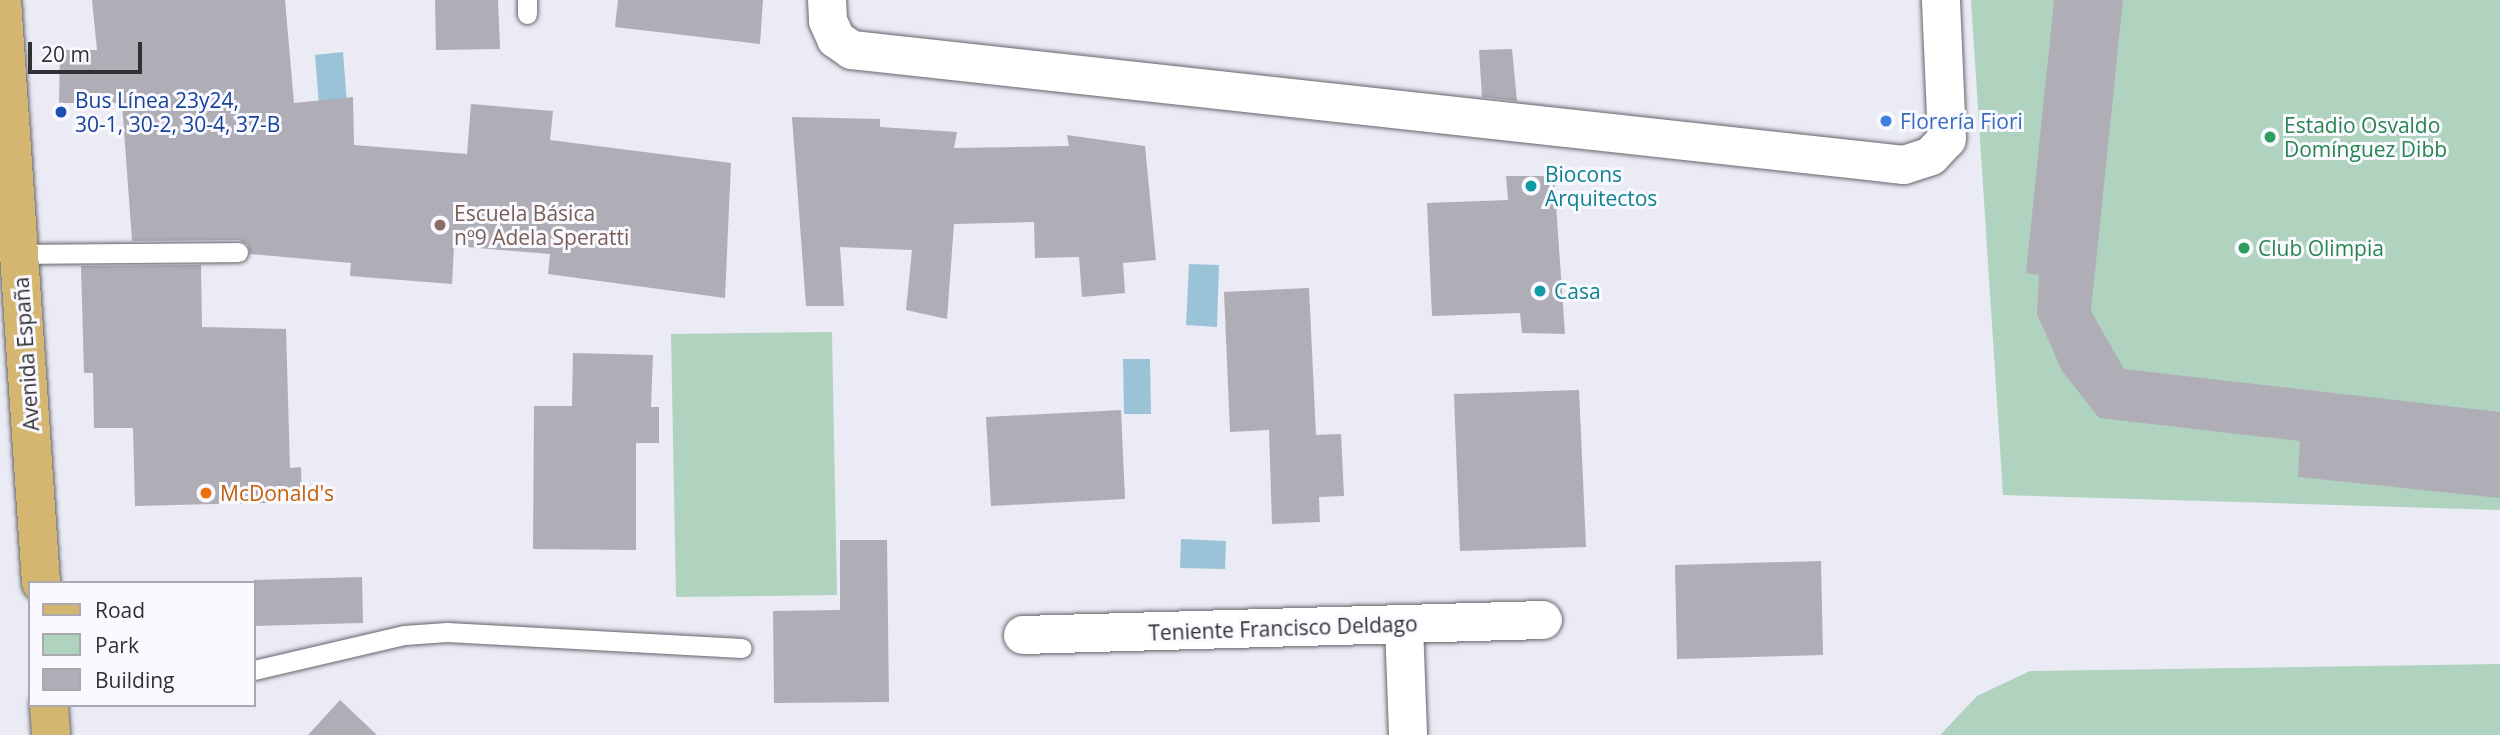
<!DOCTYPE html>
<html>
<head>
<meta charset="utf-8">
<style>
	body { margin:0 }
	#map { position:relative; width:2500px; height:735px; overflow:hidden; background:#ebebf5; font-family:"Open Sans",sans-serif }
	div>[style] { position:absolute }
	.green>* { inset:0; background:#b0d3c0 }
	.water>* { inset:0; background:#9ac3d7 }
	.building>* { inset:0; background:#afaeb7 }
	.roads { filter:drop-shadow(0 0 2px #65656d) drop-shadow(0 0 2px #65656d) }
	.service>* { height:19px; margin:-9.5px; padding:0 9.5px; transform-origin:9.5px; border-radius:9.5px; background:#fff }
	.minor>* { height:38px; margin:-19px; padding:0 19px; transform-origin:19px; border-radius:19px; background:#fff }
	.primary>* { height:38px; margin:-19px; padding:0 19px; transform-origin:19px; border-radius:19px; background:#d4b671 }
	.dots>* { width:19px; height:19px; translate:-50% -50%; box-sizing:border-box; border:4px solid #f9f9ff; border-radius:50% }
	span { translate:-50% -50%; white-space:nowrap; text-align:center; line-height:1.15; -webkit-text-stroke:6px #f9f9ff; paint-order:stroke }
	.transit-label { font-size:21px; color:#164399 }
	.left { translate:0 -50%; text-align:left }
	.shop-label { font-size:21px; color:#366cbe }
	.leisure-label { font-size:21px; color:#27864d }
	.culture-label { font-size:21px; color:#0d838f }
	.education-label { font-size:21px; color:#785e54 }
	.street-label { font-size:21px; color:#313134 }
	.food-label { font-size:21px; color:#c56008 }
	.legend { position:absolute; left:28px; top:581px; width:228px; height:126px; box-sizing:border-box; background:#f9f9ff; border:2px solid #a9a9ae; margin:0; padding:9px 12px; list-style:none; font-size:21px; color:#313134 }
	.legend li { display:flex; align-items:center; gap:14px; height:35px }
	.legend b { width:35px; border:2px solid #a9a9ae }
	.scale { position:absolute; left:28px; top:42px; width:114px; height:32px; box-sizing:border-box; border:4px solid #313134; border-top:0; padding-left:9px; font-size:21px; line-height:24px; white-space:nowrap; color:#313134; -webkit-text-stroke:5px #f9f9ff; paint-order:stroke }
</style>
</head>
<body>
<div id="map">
	<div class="green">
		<div style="clip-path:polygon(1971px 0,2500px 0,2500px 510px,2003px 495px)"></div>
		<div style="clip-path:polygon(832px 332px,837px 595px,676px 597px,671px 334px)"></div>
		<div style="clip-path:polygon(2500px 664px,2500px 735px,1940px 735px,1977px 696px,2030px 671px)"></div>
	</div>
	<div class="water">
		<div style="clip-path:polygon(343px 52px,347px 104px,319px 106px,315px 55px)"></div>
		<div style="clip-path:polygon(1189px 264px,1219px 265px,1217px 327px,1186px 325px)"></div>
		<div style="clip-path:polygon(1123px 359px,1150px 359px,1151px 414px,1124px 414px)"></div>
		<div style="clip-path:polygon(1181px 539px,1226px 541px,1225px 569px,1180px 568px)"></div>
	</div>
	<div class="building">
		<div style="clip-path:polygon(92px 0,285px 0,294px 103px,353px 97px,354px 145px,467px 154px,471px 104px,553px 111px,550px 140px,731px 163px,725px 298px,548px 274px,550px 254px,454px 246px,452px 284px,350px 276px,351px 263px,250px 254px,248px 245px,239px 240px,132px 241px,122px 103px,59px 103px,60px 50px,97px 50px)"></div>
		<div style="clip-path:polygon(435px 0,498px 0,500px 49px,436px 50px)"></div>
		<div style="clip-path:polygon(618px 0,763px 0,760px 44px,615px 27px)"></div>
		<div style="clip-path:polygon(2054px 0,2123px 0,2091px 311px,2124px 369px,2500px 412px,2500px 498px,2298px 477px,2300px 441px,2099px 418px,2062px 371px,2037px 314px,2039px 275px,2026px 273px)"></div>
		<div style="clip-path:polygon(1512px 49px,1517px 101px,1482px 97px,1479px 50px)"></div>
		<div style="clip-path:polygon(792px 117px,880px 119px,880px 127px,957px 132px,954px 148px,1069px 146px,1067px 135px,1145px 146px,1156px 260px,1123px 263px,1125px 293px,1082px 297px,1079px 257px,1035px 258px,1034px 222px,954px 224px,947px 319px,906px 310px,912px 250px,840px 247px,844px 306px,806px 306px)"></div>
		<div style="clip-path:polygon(1506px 176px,1554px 176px,1565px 334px,1522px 333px,1520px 313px,1432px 316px,1427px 203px,1508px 200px)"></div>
		<div style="clip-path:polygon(201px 265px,202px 327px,286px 329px,290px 468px,301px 467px,302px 502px,135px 506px,133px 428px,94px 428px,93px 373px,84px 373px,81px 266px)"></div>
		<div style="clip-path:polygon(1309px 288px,1316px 435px,1341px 434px,1344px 496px,1319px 497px,1320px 522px,1272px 524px,1269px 430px,1230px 432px,1224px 292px)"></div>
		<div style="clip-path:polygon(573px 353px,653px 355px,651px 407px,659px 407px,659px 443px,636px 443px,636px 550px,533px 549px,534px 406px,572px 406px)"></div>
		<div style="clip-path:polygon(1579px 390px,1586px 547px,1460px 551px,1454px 394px)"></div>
		<div style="clip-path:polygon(1121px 410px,1125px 499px,991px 506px,986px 417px)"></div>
		<div style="clip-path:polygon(840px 540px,887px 540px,889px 702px,774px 703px,773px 611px,840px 610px)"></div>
		<div style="clip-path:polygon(1821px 561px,1823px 655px,1677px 659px,1675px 565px)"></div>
		<div style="clip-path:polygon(362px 577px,363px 623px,254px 626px,254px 580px)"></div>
		<div style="clip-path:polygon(340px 700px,377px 735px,308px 735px)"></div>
	</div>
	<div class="roads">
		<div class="service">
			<div style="left:527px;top:14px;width:14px;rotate:-90deg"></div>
			<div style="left:19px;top:254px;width:219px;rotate:-0.5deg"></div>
			<div style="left:254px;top:670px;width:154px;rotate:-13.1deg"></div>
			<div style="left:404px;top:635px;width:43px;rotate:-4deg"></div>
			<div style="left:447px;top:632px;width:295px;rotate:3.1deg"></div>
		</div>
		<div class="minor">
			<div style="left:827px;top:0;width:21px;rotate:87deg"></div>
			<div style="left:828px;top:21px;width:20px;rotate:66deg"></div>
			<div style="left:836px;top:39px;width:19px;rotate:35deg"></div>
			<div style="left:852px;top:50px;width:1058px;rotate:6.24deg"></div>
			<div style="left:1904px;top:165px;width:28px;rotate:-18deg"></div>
			<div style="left:1931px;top:156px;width:23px;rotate:-47deg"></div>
			<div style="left:1947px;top:139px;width:139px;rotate:-92.5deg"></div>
			<div style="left:1404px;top:625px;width:110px;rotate:87.9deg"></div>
			<div style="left:1023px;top:635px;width:520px;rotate:-1.65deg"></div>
		</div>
		<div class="primary">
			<div style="left:2px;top:0;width:584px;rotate:86.17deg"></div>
			<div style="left:49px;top:705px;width:30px;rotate:86deg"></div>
		</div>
	</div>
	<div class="dots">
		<div style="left:61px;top:112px;background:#1a4fb4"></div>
		<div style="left:1886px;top:121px;background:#3f7fe0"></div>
		<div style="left:2270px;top:137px;background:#2e9e5b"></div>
		<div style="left:1531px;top:186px;background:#0f9aa8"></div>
		<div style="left:440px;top:225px;background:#8d6e63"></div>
		<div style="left:2244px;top:248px;background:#2e9e5b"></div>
		<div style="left:1540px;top:291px;background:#0f9aa8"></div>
		<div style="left:206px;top:493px;background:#e8710a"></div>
	</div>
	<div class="transit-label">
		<span class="left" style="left:75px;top:112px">Bus Línea 23y24,<br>30-1, 30-2, 30-4, 37-B</span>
	</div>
	<div class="shop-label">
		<span class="left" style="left:1900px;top:121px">Florería Fiori</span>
	</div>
	<div class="leisure-label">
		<span class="left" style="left:2284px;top:137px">Estadio Osvaldo<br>Domínguez Dibb</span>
		<span class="left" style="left:2258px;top:248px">Club Olimpia</span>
	</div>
	<div class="culture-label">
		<span class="left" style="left:1545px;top:186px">Biocons<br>Arquitectos</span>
		<span class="left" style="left:1554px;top:291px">Casa</span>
	</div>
	<div class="education-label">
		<span class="left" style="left:454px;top:225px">Escuela Básica<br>nº9 Adela Speratti</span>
	</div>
	<div class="street-label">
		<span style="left:26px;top:354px;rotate:-94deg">Avenida España</span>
		<span style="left:1283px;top:628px;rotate:-2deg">Teniente Francisco Deldago</span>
	</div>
	<div class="food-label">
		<span class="left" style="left:220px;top:493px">McDonald's</span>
	</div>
	<ul class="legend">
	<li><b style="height:9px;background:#d4b671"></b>Road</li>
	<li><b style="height:19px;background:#b0d3c0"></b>Park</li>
	<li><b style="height:19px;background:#afaeb7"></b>Building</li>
	</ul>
	<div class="scale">20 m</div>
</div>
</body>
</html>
